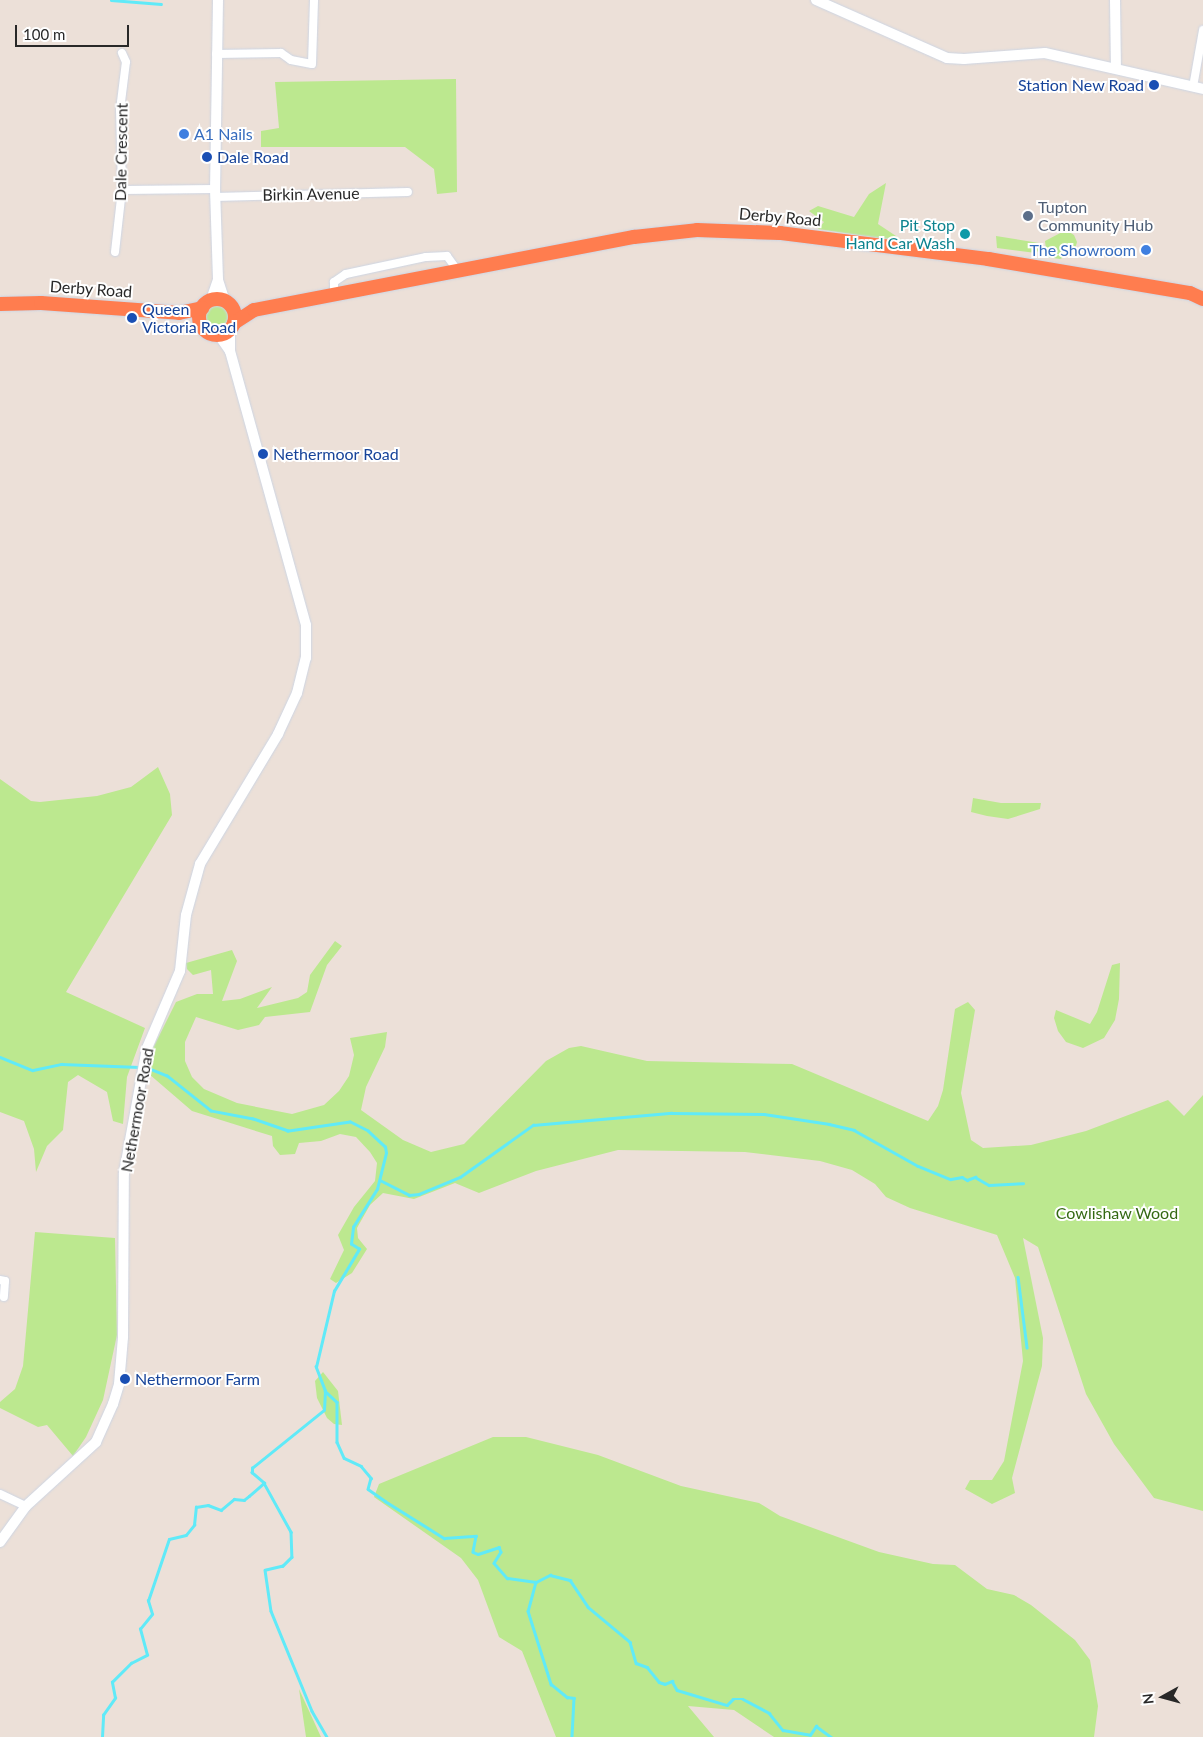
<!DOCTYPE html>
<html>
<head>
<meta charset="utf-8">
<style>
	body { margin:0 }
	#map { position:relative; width:1203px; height:1737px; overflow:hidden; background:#ece0d8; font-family:Lato,sans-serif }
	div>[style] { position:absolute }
	.green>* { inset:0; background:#bce88f }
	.round { border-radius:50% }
	.stream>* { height:2.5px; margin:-1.25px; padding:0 1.25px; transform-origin:1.25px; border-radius:1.25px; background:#60eaf8 }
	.roads { filter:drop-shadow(0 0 1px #cdd5e3) drop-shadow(0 0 1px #cdd5e3) }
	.street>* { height:8px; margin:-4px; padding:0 4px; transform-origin:4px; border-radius:4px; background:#fff }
	.secondary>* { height:10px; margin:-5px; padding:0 5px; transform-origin:5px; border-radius:5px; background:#fff }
	.highway>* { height:14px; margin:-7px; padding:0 7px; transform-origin:7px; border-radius:7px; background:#ff7d4f }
	.highway>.ring { margin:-7px; padding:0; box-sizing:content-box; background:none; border:14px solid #ff7d4f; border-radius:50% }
	.dots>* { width:14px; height:14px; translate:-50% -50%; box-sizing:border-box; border:2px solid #fff; border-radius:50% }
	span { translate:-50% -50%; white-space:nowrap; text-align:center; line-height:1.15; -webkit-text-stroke:4px #fff; paint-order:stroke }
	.transit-label { font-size:16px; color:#164399 }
	.right { translate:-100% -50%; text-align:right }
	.left { translate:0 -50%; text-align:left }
	.shop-label { font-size:16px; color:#366cbe }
	.street-label { font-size:16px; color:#282828 }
	.service-label { font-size:16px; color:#4e5e75 }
	.culture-label { font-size:16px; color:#0d838f }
	.park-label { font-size:16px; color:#346913 }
	.north { position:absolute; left:1138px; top:1672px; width:50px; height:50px; -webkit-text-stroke:4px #fff; paint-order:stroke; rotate:263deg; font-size:14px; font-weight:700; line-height:20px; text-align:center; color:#282828 }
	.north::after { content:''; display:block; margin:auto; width:18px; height:22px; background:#282828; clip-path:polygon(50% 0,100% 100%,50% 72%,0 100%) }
	.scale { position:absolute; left:15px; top:25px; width:114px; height:22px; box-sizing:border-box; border:2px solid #282828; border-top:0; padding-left:6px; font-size:15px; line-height:18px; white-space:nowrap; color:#282828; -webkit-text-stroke:4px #fff; paint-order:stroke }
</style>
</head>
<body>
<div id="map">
	<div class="green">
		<div style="clip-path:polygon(456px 79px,457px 192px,437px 194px,434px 169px,405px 147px,261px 147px,261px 131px,279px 128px,275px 82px)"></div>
		<div style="clip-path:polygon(886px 183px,878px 224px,905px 242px,818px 229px,824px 222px,809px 211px,818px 206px,854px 217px,869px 194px)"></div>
		<div style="clip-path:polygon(1066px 230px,1074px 235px,1077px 242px,1074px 253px,1060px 259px,1047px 257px,1045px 241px)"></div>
		<div style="clip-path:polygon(996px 236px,1039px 243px,1040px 249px,1036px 253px,997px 248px)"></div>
		<div class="round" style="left:204px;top:304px;width:26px;height:26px"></div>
		<div style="clip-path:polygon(158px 767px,170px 794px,172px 815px,66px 992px,145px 1028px,127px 1077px,123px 1124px,113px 1121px,107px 1092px,78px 1075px,68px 1082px,63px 1130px,47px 1146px,36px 1172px,34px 1149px,24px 1121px,0 1112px,0 779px,31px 801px,40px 802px,97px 796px,131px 787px)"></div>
		<div style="clip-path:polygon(973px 798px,1001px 803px,1041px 803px,1040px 809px,1008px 819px,987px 816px,971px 812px)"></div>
		<div style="clip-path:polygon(335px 941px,342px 946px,327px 965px,310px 1012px,265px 1017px,259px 1025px,238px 1030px,196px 1017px,185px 1042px,185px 1061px,192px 1077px,204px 1089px,237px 1103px,292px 1114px,324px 1105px,339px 1091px,349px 1076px,354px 1055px,350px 1038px,387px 1032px,385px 1047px,366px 1087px,361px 1110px,403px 1140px,431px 1152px,464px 1144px,546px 1061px,569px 1048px,581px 1046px,647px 1061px,792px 1064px,928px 1121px,938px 1106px,943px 1090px,955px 1009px,968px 1002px,975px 1010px,961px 1093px,971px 1140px,983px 1148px,1031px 1145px,1086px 1131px,1168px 1100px,1184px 1116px,1203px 1095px,1203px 1511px,1154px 1498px,1114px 1444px,1086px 1394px,1038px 1247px,1023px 1238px,1043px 1338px,1042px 1366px,1012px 1478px,1015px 1493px,992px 1504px,965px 1489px,970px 1480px,992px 1480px,1004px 1461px,1023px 1361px,1015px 1278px,997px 1235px,910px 1208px,886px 1197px,875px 1184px,852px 1170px,820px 1161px,745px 1152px,618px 1150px,536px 1171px,479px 1193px,455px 1183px,414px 1199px,383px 1193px,370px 1205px,357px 1228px,358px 1238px,367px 1249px,352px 1273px,336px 1283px,330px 1279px,344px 1250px,338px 1235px,354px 1207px,375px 1181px,377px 1163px,370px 1152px,356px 1137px,340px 1134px,321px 1141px,299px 1143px,295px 1154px,280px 1155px,273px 1146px,272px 1136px,192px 1111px,149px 1074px,151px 1052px,176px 1002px,197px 994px,213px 994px,211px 970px,193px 975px,187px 969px,186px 963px,232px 950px,237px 961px,222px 1001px,240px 999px,272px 987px,257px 1008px,298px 998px,307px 992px,310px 975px)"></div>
		<div style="clip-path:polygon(1120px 963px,1119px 999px,1115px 1020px,1104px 1038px,1083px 1048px,1066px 1042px,1058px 1031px,1054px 1018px,1056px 1010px,1090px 1024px,1097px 1012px,1112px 965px)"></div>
		<div style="clip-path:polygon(35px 1232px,115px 1238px,117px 1335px,103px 1400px,86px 1437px,73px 1456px,47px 1425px,38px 1427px,0 1408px,0 1402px,15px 1389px,23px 1366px)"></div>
		<div style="clip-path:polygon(323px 1372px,338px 1391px,342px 1425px,334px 1424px,327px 1418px,317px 1398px,315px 1381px)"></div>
		<div style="clip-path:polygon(493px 1437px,526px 1437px,598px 1455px,681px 1486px,759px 1503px,780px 1516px,879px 1552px,933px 1564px,955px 1565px,987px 1589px,1014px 1595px,1031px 1605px,1075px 1640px,1090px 1660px,1098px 1706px,1094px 1737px,774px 1737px,734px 1710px,688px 1706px,714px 1737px,556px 1737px,522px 1651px,499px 1637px,478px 1580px,461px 1558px,374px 1497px,379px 1484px)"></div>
		<div style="clip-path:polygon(299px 1689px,321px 1737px,306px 1737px)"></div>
	</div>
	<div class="stream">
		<div style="left:111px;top:0;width:50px;rotate:4.6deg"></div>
		<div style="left:0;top:1057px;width:35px;rotate:22deg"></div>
		<div style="left:33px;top:1070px;width:29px;rotate:-12deg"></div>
		<div style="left:61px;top:1064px;width:78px;rotate:2.2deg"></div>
		<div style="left:380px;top:1180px;width:33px;rotate:27deg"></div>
		<div style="left:409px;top:1195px;width:10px;rotate:-6deg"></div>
		<div style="left:419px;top:1194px;width:44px;rotate:-22.5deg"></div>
		<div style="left:460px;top:1177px;width:90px;rotate:-35.5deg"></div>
		<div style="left:533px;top:1125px;width:139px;rotate:-5deg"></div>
		<div style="left:671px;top:1113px;width:93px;rotate:0.6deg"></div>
		<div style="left:764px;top:1114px;width:66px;rotate:8.7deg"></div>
		<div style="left:829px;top:1124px;width:26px;rotate:13deg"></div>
		<div style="left:854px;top:1130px;width:73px;rotate:29.4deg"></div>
		<div style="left:918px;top:1166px;width:35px;rotate:22deg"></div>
		<div style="left:951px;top:1179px;width:11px;rotate:-10deg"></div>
		<div style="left:962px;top:1177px;width:6px;rotate:31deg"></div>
		<div style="left:967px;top:1180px;width:9px;rotate:-21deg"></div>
		<div style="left:975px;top:1177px;width:16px;rotate:30deg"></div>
		<div style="left:989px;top:1185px;width:34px;rotate:-3deg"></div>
		<div style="left:1018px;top:1277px;width:71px;rotate:82.7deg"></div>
		<div style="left:325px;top:1391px;width:16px;rotate:43deg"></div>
		<div style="left:337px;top:1402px;width:40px;rotate:90deg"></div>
		<div style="left:337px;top:1442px;width:17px;rotate:66deg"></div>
		<div style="left:344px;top:1458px;width:19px;rotate:25deg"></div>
		<div style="left:361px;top:1466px;width:16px;rotate:50deg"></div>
		<div style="left:371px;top:1478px;width:11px;rotate:105deg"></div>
		<div style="left:368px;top:1489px;width:21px;rotate:35deg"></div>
		<div style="left:385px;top:1501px;width:70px;rotate:32.1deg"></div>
		<div style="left:444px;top:1538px;width:32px;rotate:-4deg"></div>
		<div style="left:476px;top:1536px;width:16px;rotate:101deg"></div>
		<div style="left:473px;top:1552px;width:5px;rotate:22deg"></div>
		<div style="left:478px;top:1554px;width:22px;rotate:-18deg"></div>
		<div style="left:499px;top:1547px;width:5px;rotate:68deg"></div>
		<div style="left:501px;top:1552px;width:13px;rotate:122deg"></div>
		<div style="left:494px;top:1563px;width:20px;rotate:49deg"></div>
		<div style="left:507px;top:1578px;width:29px;rotate:8deg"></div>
		<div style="left:536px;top:1582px;width:16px;rotate:-27deg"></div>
		<div style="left:550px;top:1575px;width:21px;rotate:14deg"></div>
		<div style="left:570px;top:1580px;width:32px;rotate:56deg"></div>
		<div style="left:588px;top:1607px;width:55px;rotate:39.8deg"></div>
		<div style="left:630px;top:1642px;width:22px;rotate:74deg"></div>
		<div style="left:636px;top:1663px;width:12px;rotate:20deg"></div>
		<div style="left:647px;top:1667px;width:19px;rotate:51deg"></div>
		<div style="left:659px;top:1682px;width:6px;rotate:18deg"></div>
		<div style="left:665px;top:1684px;width:8px;rotate:-23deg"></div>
		<div style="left:672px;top:1681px;width:10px;rotate:61deg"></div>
		<div style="left:677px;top:1690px;width:52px;rotate:16.7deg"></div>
		<div style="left:727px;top:1705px;width:8px;rotate:-45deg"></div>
		<div style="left:733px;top:1699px;width:10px"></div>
		<div style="left:743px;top:1699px;width:30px;rotate:28deg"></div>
		<div style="left:769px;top:1713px;width:22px;rotate:51deg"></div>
		<div style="left:783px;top:1730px;width:27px;rotate:10deg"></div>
		<div style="left:810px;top:1735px;width:11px;rotate:-56deg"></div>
		<div style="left:816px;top:1726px;width:19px;rotate:36deg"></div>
		<div style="left:264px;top:1483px;width:56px;rotate:61.1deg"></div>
		<div style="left:291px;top:1532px;width:25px;rotate:88deg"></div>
		<div style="left:292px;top:1557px;width:13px;rotate:135deg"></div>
		<div style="left:283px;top:1566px;width:18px;rotate:167deg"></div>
		<div style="left:265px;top:1570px;width:41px;rotate:81.7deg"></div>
		<div style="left:271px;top:1611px;width:108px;rotate:67.7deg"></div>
		<div style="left:312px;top:1711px;width:30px;rotate:60deg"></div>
		<div style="left:536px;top:1582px;width:30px;rotate:105deg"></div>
		<div style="left:528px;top:1611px;width:77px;rotate:72.5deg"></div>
		<div style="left:551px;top:1684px;width:21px;rotate:39deg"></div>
		<div style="left:567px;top:1697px;width:7px;rotate:8deg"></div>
		<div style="left:574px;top:1698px;width:39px;rotate:93deg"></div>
		<div style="left:102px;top:1737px;width:22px;rotate:-87deg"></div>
		<div style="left:103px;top:1715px;width:21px;rotate:-55deg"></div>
		<div style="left:115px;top:1698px;width:16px;rotate:-101deg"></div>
		<div style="left:112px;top:1682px;width:27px;rotate:-45deg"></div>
		<div style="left:131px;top:1663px;width:18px;rotate:-27deg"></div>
		<div style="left:147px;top:1655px;width:27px;rotate:-105deg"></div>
		<div style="left:140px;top:1629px;width:19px;rotate:-51deg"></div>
		<div style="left:152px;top:1614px;width:14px;rotate:-107deg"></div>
		<div style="left:148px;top:1601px;width:65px;rotate:-71.3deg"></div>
		<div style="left:169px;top:1539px;width:17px;rotate:-13deg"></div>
		<div style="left:186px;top:1535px;width:13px;rotate:-51deg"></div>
		<div style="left:194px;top:1525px;width:18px;rotate:-84deg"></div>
		<div style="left:196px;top:1507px;width:12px;rotate:-9deg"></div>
		<div style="left:208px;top:1505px;width:14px;rotate:21deg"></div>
		<div style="left:221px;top:1510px;width:17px;rotate:-40deg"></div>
		<div style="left:234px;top:1499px;width:10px;rotate:6deg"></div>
		<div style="left:244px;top:1500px;width:6px;rotate:-39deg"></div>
		<div style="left:249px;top:1496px;width:20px;rotate:-41deg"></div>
		<div style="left:264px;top:1483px;width:16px;rotate:-140deg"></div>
		<div style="left:252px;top:1473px;width:5px;rotate:-90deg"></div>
		<div style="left:252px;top:1468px;width:92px;rotate:-38.9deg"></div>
		<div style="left:324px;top:1410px;width:19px;rotate:-87deg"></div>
		<div style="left:325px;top:1391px;width:26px;rotate:-111deg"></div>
		<div style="left:316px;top:1367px;width:78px;rotate:-76.7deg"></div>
		<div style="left:334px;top:1291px;width:49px;rotate:-59.2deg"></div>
		<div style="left:359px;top:1249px;width:9px;rotate:-148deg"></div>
		<div style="left:351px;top:1244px;width:17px;rotate:-83deg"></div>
		<div style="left:353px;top:1227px;width:45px;rotate:-57.7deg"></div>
		<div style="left:377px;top:1189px;width:37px;rotate:-76deg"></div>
		<div style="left:386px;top:1153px;width:6px;rotate:-99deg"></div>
		<div style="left:385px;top:1147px;width:23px;rotate:-137deg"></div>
		<div style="left:368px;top:1131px;width:20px;rotate:-153deg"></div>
		<div style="left:350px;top:1122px;width:63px;rotate:171.7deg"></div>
		<div style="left:288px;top:1131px;width:37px;rotate:-161deg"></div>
		<div style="left:253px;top:1119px;width:43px;rotate:-169.2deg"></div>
		<div style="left:211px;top:1111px;width:56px;rotate:-141.5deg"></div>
		<div style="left:167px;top:1076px;width:22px;rotate:-158deg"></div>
	</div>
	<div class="roads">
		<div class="street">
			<div style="left:216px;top:54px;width:65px;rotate:-0.9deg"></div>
			<div style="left:281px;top:53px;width:12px;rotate:35deg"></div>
			<div style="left:291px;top:60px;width:21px;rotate:11deg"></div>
			<div style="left:312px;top:64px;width:64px;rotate:-88.2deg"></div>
			<div style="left:1193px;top:87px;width:58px;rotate:-80deg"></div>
			<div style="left:122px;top:190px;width:93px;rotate:-0.6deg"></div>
			<div style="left:215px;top:197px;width:193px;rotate:-1.5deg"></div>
			<div style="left:115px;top:252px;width:62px;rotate:-83.6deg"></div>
			<div style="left:122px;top:190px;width:80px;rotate:-91.4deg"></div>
			<div style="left:120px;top:110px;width:48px;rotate:-82.9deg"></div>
			<div style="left:126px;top:62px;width:10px;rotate:-114deg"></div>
			<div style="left:334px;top:295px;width:13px;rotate:-90deg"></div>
			<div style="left:334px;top:282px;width:14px;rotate:-34deg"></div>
			<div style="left:346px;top:274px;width:82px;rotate:-12deg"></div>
			<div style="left:426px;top:257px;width:21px;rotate:-3deg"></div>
			<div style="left:447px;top:256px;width:17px;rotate:54deg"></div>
			<div style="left:0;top:1280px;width:5px;rotate:11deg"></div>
			<div style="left:5px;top:1281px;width:16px;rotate:94deg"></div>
			<div style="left:0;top:1494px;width:29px;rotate:25deg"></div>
		</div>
		<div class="secondary">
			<div style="left:218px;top:0;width:189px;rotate:90.9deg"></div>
			<div style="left:215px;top:189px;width:91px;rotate:88.1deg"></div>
			<div style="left:218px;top:280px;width:22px;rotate:72deg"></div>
			<div style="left:816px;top:0;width:143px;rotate:23.9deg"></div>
			<div style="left:947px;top:58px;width:17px;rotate:3deg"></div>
			<div style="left:964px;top:59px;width:81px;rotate:-4.2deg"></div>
			<div style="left:1045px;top:53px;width:162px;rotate:12.8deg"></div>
			<div style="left:1115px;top:0;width:68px;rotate:89.2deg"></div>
			<div style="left:211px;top:300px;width:21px;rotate:-71deg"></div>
			<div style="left:218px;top:334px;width:21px;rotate:55deg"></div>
			<div style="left:0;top:1542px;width:44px;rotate:-54.2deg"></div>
			<div style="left:26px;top:1506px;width:95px;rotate:-42.4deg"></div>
			<div style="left:96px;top:1442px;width:42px;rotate:-65.9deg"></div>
			<div style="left:113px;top:1404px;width:21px;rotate:-73deg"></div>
			<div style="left:119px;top:1384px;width:47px;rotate:-85.1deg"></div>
			<div style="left:123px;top:1337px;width:164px;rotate:-89.7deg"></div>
			<div style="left:124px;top:1173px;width:127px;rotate:-79.6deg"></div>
			<div style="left:147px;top:1048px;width:84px;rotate:-66.8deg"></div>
			<div style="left:180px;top:971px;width:56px;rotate:-83.9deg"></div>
			<div style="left:186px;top:915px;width:53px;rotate:-74.6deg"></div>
			<div style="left:200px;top:864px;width:152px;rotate:-59deg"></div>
			<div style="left:278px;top:734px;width:45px;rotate:-65.1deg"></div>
			<div style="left:297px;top:693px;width:36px;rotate:-76deg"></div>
			<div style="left:306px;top:658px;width:33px;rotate:-90deg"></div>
			<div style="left:306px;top:625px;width:284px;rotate:-105.5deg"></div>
			<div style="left:230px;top:351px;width:22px;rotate:-90deg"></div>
		</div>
		<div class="highway">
			<div class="ring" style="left:199px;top:299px;width:22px;height:22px"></div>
			<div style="left:0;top:304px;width:41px;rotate:-1.4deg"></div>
			<div style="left:41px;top:303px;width:138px;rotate:4.1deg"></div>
			<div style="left:179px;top:313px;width:24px;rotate:-12deg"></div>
			<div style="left:234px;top:323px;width:24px;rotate:-33deg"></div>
			<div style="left:254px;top:310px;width:387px;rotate:-10.9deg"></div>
			<div style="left:634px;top:237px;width:63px;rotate:-6.3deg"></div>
			<div style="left:697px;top:230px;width:83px;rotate:2.1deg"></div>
			<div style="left:780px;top:233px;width:210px;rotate:7.1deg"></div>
			<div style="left:988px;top:259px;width:205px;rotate:9.6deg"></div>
			<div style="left:1190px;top:293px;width:14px;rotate:25deg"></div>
		</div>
	</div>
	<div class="dots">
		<div style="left:1154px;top:85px;background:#1a4fb4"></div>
		<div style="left:184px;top:134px;background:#3f7fe0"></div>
		<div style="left:207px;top:157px;background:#1a4fb4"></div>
		<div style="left:1028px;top:216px;background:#5c6f8a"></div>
		<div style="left:965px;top:234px;background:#0f9aa8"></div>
		<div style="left:1146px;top:250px;background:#3f7fe0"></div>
		<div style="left:132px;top:318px;background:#1a4fb4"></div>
		<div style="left:263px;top:454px;background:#1a4fb4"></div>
		<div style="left:125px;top:1379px;background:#1a4fb4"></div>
	</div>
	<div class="transit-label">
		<span class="right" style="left:1144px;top:85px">Station New Road</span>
		<span class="left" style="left:217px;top:157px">Dale Road</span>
		<span class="left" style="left:142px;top:318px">Queen<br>Victoria Road</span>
		<span class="left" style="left:273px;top:454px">Nethermoor Road</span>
		<span class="left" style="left:135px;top:1379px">Nethermoor Farm</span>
	</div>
	<div class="shop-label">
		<span class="left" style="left:194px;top:134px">A1 Nails</span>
		<span class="right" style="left:1136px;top:250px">The Showroom</span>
	</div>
	<div class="street-label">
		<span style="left:121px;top:152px;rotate:-89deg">Dale Crescent</span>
		<span style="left:311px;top:194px;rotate:-1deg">Birkin Avenue</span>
		<span style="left:780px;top:217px;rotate:5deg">Derby Road</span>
		<span style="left:91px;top:289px;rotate:4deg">Derby Road</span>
		<span style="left:137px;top:1110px;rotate:-80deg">Nethermoor Road</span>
	</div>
	<div class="service-label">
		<span class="left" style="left:1038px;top:216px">Tupton<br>Community Hub</span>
	</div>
	<div class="culture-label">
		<span class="right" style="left:955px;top:234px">Pit Stop<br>Hand Car Wash</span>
	</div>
	<div class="park-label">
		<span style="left:1117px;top:1213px">Cowlishaw Wood</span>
	</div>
	<div class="north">N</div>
	<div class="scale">100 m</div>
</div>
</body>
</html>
